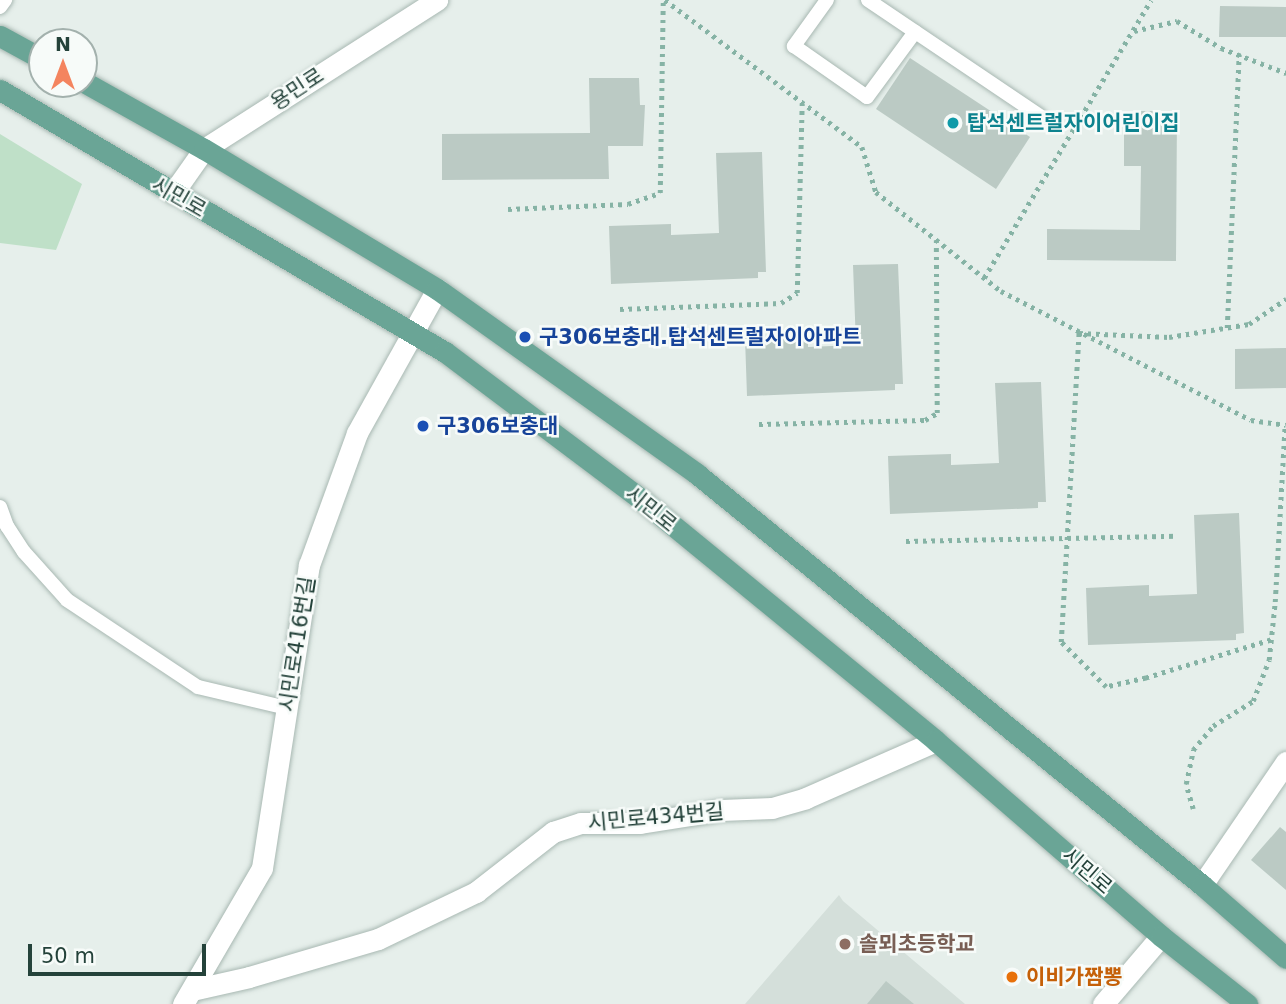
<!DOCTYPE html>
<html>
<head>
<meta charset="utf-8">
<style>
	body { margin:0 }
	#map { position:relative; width:1286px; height:1004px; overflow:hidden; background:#e6efeb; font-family:"DejaVu Sans","Noto Sans KR",sans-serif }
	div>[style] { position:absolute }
	.built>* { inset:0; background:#d4dfda }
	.green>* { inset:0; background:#bfe0c8 }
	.building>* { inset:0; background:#bbcac4 }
	.path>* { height:4.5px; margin-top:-2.25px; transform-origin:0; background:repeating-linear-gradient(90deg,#86b3a5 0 3.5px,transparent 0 8.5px) }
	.roads { filter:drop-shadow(0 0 2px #a8b8b2) drop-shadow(0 0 2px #a8b8b2) }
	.service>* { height:14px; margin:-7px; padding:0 7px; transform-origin:7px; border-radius:7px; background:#fff }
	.minor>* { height:21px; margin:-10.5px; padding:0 10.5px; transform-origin:10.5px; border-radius:10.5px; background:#fff }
	.tertiary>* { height:21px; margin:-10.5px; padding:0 10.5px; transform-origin:10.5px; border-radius:10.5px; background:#fff }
	.primary>* { height:21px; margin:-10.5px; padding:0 10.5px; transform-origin:10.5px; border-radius:10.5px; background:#6aa596 }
	.dots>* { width:19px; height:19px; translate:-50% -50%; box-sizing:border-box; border:4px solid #f7fbf9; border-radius:50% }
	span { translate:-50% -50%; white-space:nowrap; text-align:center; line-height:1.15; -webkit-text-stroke:5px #f7fbf9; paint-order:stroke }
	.street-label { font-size:21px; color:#24423a }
	.culture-label { font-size:21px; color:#0d838f; font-weight:700 }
	.left { translate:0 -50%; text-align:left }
	.transit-label { font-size:21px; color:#164399; font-weight:700 }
	.education-label { font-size:21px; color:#785e54; font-weight:700 }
	.food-label { font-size:21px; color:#c56008; font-weight:700 }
	.north { position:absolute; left:28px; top:28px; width:70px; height:70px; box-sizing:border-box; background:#f7fbf9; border:2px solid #a3b1ad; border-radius:50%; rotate:0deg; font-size:19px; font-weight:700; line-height:28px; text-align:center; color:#24423a }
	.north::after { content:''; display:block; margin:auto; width:24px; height:32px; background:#f4845f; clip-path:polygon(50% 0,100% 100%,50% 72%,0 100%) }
	.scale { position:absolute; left:28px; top:944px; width:178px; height:32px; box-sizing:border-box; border:4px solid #24423a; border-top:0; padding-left:9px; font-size:21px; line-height:24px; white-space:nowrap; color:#24423a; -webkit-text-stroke:5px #f7fbf9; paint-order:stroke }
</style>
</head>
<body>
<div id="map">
	<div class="built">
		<div style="clip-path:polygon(839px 895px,843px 901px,965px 1004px,745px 1004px)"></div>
	</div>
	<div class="green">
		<div style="clip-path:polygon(0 134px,82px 184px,56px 250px,0 243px)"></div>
	</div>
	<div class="building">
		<div style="clip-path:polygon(1220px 6px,1286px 7px,1286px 37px,1219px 37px)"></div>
		<div style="clip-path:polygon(910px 58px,1030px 137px,996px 189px,876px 109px)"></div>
		<div style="clip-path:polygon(589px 78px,639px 78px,640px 105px,645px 105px,643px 146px,608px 146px,609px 179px,442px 180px,442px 134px,590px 133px)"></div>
		<div style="clip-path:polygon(1138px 111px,1177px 111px,1176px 261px,1047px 260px,1047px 229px,1140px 230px,1141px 166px,1124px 166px,1124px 131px,1137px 131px)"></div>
		<div style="clip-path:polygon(762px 152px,766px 272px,758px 272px,758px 278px,611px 284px,609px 226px,671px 224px,671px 235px,719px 233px,716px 153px)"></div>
		<div style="clip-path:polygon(898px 264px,903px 384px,895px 384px,895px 390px,747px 396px,745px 338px,808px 336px,808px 347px,856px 345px,853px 265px)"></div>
		<div style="clip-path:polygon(1286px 348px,1286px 388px,1235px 389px,1235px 349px)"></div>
		<div style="clip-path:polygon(1041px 382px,1046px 502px,1038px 502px,1038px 508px,890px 514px,888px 456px,951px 454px,951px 465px,999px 463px,995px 383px)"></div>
		<div style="clip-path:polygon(1239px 513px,1244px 633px,1236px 634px,1236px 640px,1088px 645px,1086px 588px,1149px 585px,1149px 596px,1197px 594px,1194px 515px)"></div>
		<div style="clip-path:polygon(1280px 827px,1286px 832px,1286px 890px,1251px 860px)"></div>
		<div style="clip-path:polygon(886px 981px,914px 1004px,867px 1004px)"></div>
	</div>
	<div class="path">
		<div style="left:665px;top:0;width:246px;rotate:36.7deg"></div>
		<div style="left:862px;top:147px;width:47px;rotate:72.7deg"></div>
		<div style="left:876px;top:192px;width:159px;rotate:38.4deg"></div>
		<div style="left:1001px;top:291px;width:281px;rotate:27.3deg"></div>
		<div style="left:1251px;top:420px;width:35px;rotate:8deg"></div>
		<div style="left:1134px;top:31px;width:44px;rotate:-13.1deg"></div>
		<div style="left:1177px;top:21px;width:52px;rotate:31.5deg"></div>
		<div style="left:1221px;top:48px;width:70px;rotate:21deg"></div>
		<div style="left:508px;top:209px;width:120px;rotate:-2.4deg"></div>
		<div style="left:628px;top:204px;width:34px;rotate:-19deg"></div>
		<div style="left:660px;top:193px;width:193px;rotate:-89.1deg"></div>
		<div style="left:984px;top:278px;width:324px;rotate:-59deg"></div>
		<div style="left:620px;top:309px;width:161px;rotate:-2.1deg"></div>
		<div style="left:781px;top:303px;width:19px;rotate:-32deg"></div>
		<div style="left:797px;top:293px;width:190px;rotate:-88.5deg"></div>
		<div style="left:1227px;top:328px;width:274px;rotate:-87.5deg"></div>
		<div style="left:759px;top:424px;width:166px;rotate:-1.4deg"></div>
		<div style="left:925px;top:420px;width:14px;rotate:-30deg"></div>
		<div style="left:937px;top:413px;width:173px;rotate:-90.3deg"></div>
		<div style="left:906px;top:541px;width:271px;rotate:-1.1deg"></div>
		<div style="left:1271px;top:640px;width:131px;rotate:163.1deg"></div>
		<div style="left:1146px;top:678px;width:41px;rotate:167.3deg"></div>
		<div style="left:1106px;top:687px;width:64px;rotate:-135deg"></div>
		<div style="left:1061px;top:642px;width:310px;rotate:-86.7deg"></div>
		<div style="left:1079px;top:333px;width:90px;rotate:2.5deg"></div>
		<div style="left:1169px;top:337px;width:81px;rotate:-9.2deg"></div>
		<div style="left:1249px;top:324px;width:45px;rotate:-34deg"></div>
		<div style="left:1193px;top:809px;width:26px;rotate:-106deg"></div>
		<div style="left:1186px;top:784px;width:35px;rotate:-78deg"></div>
		<div style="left:1193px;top:750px;width:31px;rotate:-50deg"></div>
		<div style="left:1213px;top:726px;width:47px;rotate:-32deg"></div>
		<div style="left:1253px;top:701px;width:44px;rotate:-68.7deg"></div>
		<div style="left:1269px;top:660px;width:58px;rotate:-84.1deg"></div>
		<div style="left:1275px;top:602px;width:177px;rotate:-86.8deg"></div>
	</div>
	<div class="roads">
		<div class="service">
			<div style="left:827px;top:0;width:57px;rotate:125.7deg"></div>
			<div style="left:794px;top:46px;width:89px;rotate:34.9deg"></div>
			<div style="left:867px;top:97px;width:81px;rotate:-53.6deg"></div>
			<div style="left:868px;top:0;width:207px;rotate:34deg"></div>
			<div style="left:0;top:7px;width:9px;rotate:-54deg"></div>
			<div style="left:0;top:507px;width:20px;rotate:70deg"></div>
			<div style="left:7px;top:526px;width:31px;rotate:57deg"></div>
			<div style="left:24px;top:552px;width:64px;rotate:48.1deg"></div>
			<div style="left:67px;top:600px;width:157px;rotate:33.6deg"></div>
			<div style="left:198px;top:687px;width:91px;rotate:13.3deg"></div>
		</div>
		<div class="minor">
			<div style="left:1202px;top:885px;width:149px;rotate:-55.7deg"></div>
			<div style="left:192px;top:990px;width:58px;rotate:-12.8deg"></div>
			<div style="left:249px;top:977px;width:134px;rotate:-16.4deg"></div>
			<div style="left:378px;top:939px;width:109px;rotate:-25.6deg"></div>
			<div style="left:476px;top:892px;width:98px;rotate:-37.9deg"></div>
			<div style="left:553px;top:832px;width:29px;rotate:-18deg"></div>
			<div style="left:581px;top:823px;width:59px"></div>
			<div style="left:640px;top:823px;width:82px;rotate:-9.1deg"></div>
			<div style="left:721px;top:810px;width:51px;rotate:-2.2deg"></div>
			<div style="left:772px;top:808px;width:35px;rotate:-16deg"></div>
			<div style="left:806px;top:798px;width:142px;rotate:-23.7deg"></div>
			<div style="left:183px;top:1004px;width:157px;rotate:-59.8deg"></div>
			<div style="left:262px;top:868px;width:307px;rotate:-81.2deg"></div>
			<div style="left:309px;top:565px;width:140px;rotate:-70deg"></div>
			<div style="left:357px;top:433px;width:165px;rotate:-60.9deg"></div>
			<div style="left:1103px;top:1004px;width:89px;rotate:-49.5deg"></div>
		</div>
		<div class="tertiary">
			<div style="left:173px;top:193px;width:54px;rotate:-54.8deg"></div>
			<div style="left:204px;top:149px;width:277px;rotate:-32.6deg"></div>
		</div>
		<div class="primary">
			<div style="left:0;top:36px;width:48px;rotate:28.7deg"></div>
			<div style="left:84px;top:82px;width:137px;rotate:29.2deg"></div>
			<div style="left:204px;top:149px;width:272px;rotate:31deg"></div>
			<div style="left:437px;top:289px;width:319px;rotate:35.4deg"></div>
			<div style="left:697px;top:474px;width:651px;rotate:39.14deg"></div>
			<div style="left:1202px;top:885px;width:111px;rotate:41deg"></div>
			<div style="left:0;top:90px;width:516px;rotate:30.49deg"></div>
			<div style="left:445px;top:352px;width:246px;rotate:36.9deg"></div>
			<div style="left:642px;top:500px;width:380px;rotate:39.3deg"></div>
			<div style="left:936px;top:741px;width:298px;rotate:40.9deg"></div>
			<div style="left:1161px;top:936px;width:110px;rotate:38.3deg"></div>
		</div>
	</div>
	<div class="dots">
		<div style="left:953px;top:123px;background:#0f9aa8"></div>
		<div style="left:525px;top:337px;background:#1a4fb4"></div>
		<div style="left:423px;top:426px;background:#1a4fb4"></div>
		<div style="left:845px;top:944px;background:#8d6e63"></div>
		<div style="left:1012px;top:977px;background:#e8710a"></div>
	</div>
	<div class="street-label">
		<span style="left:297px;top:89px;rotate:-33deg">용민로</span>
		<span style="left:179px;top:197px;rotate:30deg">시민로</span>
		<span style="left:651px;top:509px;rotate:39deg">시민로</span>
		<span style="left:297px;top:644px;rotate:-81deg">시민로416번길</span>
		<span style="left:656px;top:817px;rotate:-5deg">시민로434번길</span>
		<span style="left:1087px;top:871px;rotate:41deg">시민로</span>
	</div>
	<div class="culture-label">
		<span class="left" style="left:967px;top:123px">탑석센트럴자이어린이집</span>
	</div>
	<div class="transit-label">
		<span class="left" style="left:539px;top:337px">구306보충대.탑석센트럴자이아파트</span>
		<span class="left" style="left:437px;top:426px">구306보충대</span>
	</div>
	<div class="education-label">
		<span class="left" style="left:859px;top:944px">솔뫼초등학교</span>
	</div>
	<div class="food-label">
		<span class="left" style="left:1026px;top:977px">이비가짬뽕</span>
	</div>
	<div class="north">N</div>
	<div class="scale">50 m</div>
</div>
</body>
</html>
